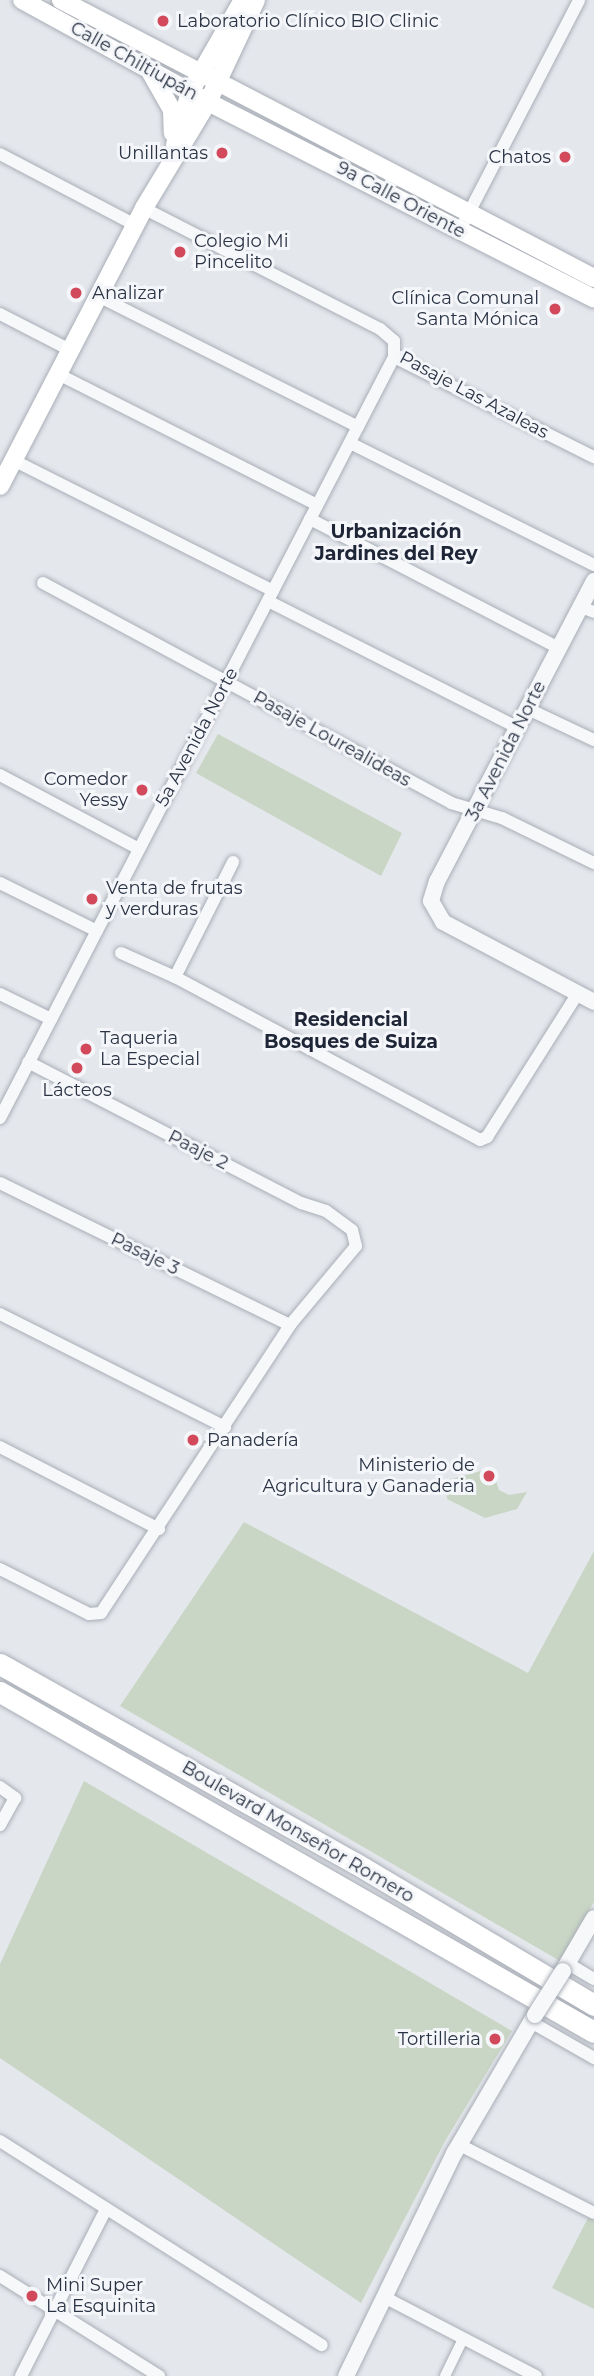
<!DOCTYPE html>
<html>
<head>
<meta charset="utf-8">
<style>
	body { margin:0 }
	#map { position:relative; width:594px; height:2376px; overflow:hidden; background:#e4e7ec; font-family:Montserrat,sans-serif }
	div>[style] { position:absolute }
	.green>* { inset:0; background:#c9d6c5 }
	.roads { filter:drop-shadow(0 0 2px #a9aeb7) drop-shadow(0 0 2px #a9aeb7) }
	.pedestrian>* { height:10px; margin:-5px; padding:0 5px; transform-origin:5px; border-radius:5px; background:#f7f8fa }
	.minor>* { height:12px; margin:-6px; padding:0 6px; transform-origin:6px; border-radius:6px; background:#f7f8fa }
	.tertiary>* { height:16px; margin:-8px; padding:0 8px; transform-origin:8px; border-radius:8px; background:#f7f8fa }
	.secondary>* { height:18px; margin:-9px; padding:0 9px; transform-origin:9px; border-radius:9px; background:#fff }
	.trunk>* { height:21px; margin:-10.5px; padding:0 10.5px; transform-origin:10.5px; border-radius:10.5px; background:#fff }
	.bridges { filter:drop-shadow(0 0 2px #a9aeb7) drop-shadow(0 0 2px #a9aeb7) }
	.tertiary-bridge>* { height:16px; margin:-8px; padding:0 8px; transform-origin:8px; border-radius:8px; background:#f7f8fa }
	.dots>* { width:19px; height:19px; translate:-50% -50%; box-sizing:border-box; border:4px solid #f4f6f9; border-radius:50% }
	span { translate:-50% -50%; white-space:nowrap; text-align:center; line-height:1.15; -webkit-text-stroke:6px #f4f6f9; paint-order:stroke }
	.poi-label { font-size:18px; color:#2b3445 }
	.left { translate:0 -50%; text-align:left }
	.right { translate:-100% -50%; text-align:right }
	.street-label { font-size:18px; color:#2b3445 }
	.neighbourhood-label { font-size:19px; color:#1d2536; font-weight:700 }
</style>
</head>
<body>
<div id="map">
	<div class="green">
		<div style="clip-path:polygon(218px 734px,402px 833px,381px 876px,196px 773px)"></div>
		<div style="clip-path:polygon(492px 1468px,499px 1490px,509px 1495px,527px 1492px,517px 1509px,485px 1518px,447px 1499px,448px 1480px)"></div>
		<div style="clip-path:polygon(244px 1522px,528px 1673px,594px 1551px,594px 1902px,560px 1961px,120px 1706px)"></div>
		<div style="clip-path:polygon(84px 1781px,512px 2031px,445px 2141px,361px 2303px,0 2058px,0 1964px)"></div>
		<div style="clip-path:polygon(591px 2212px,594px 2213px,594px 2309px,552px 2288px)"></div>
	</div>
	<div class="roads">
		<div class="pedestrian">
			<div style="left:445px;top:2376px;width:41px;rotate:-64.1deg"></div>
		</div>
		<div class="minor">
			<div style="left:0;top:154px;width:153px;rotate:27.7deg"></div>
			<div style="left:460px;top:230px;width:259px;rotate:-62.6deg"></div>
			<div style="left:98px;top:296px;width:291px;rotate:26.7deg"></div>
			<div style="left:0;top:314px;width:79px;rotate:27.2deg"></div>
			<div style="left:394px;top:357px;width:224px;rotate:26.6deg"></div>
			<div style="left:58px;top:374px;width:290px;rotate:26.8deg"></div>
			<div style="left:350px;top:443px;width:273px;rotate:26.6deg"></div>
			<div style="left:13px;top:460px;width:291px;rotate:26.7deg"></div>
			<div style="left:310px;top:519px;width:280px;rotate:27.4deg"></div>
			<div style="left:43px;top:583px;width:464px;rotate:28.3deg"></div>
			<div style="left:451px;top:803px;width:53px;rotate:16.4deg"></div>
			<div style="left:502px;top:818px;width:102px;rotate:26.1deg"></div>
			<div style="left:268px;top:601px;width:280px;rotate:26.9deg"></div>
			<div style="left:581px;top:607px;width:14px;rotate:21deg"></div>
			<div style="left:528px;top:709px;width:73px;rotate:25.2deg"></div>
			<div style="left:0;top:775px;width:157px;rotate:28deg"></div>
			<div style="left:0;top:883px;width:108px;rotate:26.3deg"></div>
			<div style="left:121px;top:953px;width:59px;rotate:24deg"></div>
			<div style="left:175px;top:977px;width:346px;rotate:28.1deg"></div>
			<div style="left:480px;top:1140px;width:8px;rotate:-23deg"></div>
			<div style="left:487px;top:1137px;width:170px;rotate:-57.7deg"></div>
			<div style="left:175px;top:977px;width:129px;rotate:-63.2deg"></div>
			<div style="left:0;top:994px;width:57px;rotate:26.1deg"></div>
			<div style="left:0;top:1118px;width:857px;rotate:-62.63deg"></div>
			<div style="left:394px;top:357px;width:16px;rotate:-90deg"></div>
			<div style="left:394px;top:341px;width:18px;rotate:-139deg"></div>
			<div style="left:380px;top:329px;width:265px;rotate:-152.9deg"></div>
			<div style="left:0;top:1183px;width:323px;rotate:26.1deg"></div>
			<div style="left:0;top:1314px;width:252px;rotate:26.7deg"></div>
			<div style="left:0;top:1447px;width:179px;rotate:27.3deg"></div>
			<div style="left:0;top:1569px;width:100px;rotate:26.8deg"></div>
			<div style="left:89px;top:1614px;width:12px;rotate:-5deg"></div>
			<div style="left:101px;top:1613px;width:344px;rotate:-56.7deg"></div>
			<div style="left:290px;top:1325px;width:103px;rotate:-50.1deg"></div>
			<div style="left:356px;top:1246px;width:16px;rotate:-104deg"></div>
			<div style="left:352px;top:1230px;width:32px;rotate:-144deg"></div>
			<div style="left:326px;top:1211px;width:26px;rotate:-162deg"></div>
			<div style="left:301px;top:1203px;width:307px;rotate:-152.7deg"></div>
			<div style="left:0;top:1787px;width:19px;rotate:36deg"></div>
			<div style="left:15px;top:1798px;width:31px;rotate:119deg"></div>
			<div style="left:567px;top:1963px;width:31px;rotate:31deg"></div>
			<div style="left:531px;top:2022px;width:73px;rotate:29.7deg"></div>
			<div style="left:0;top:2141px;width:381px;rotate:32.4deg"></div>
			<div style="left:460px;top:2145px;width:150px;rotate:26.9deg"></div>
			<div style="left:0;top:2276px;width:188px;rotate:32.2deg"></div>
			<div style="left:386px;top:2298px;width:169px;rotate:27.5deg"></div>
			<div style="left:21px;top:2376px;width:187px;rotate:-63deg"></div>
		</div>
		<div class="tertiary">
			<div style="left:594px;top:581px;width:339px;rotate:117.6deg"></div>
			<div style="left:437px;top:881px;width:21px;rotate:107deg"></div>
			<div style="left:431px;top:901px;width:24px;rotate:60deg"></div>
			<div style="left:443px;top:922px;width:171px;rotate:27.9deg"></div>
			<div style="left:563px;top:1971px;width:61px;rotate:-59.7deg"></div>
			<div style="left:346px;top:2376px;width:249px;rotate:-64.1deg"></div>
			<div style="left:455px;top:2152px;width:159px;rotate:-59.7deg"></div>
		</div>
		<div class="secondary">
			<div style="left:22px;top:0;width:212px;rotate:28.7deg"></div>
			<div style="left:208px;top:102px;width:433px;rotate:27deg"></div>
			<div style="left:61px;top:0;width:601px;rotate:27.55deg"></div>
			<div style="left:151px;top:73px;width:43px;rotate:60.4deg"></div>
			<div style="left:172px;top:110px;width:23px;rotate:88deg"></div>
			<div style="left:175px;top:145px;width:55px;rotate:-74.2deg"></div>
			<div style="left:190px;top:92px;width:106px;rotate:-60.1deg"></div>
			<div style="left:0;top:486px;width:313px;rotate:-62.6deg"></div>
			<div style="left:144px;top:208px;width:124px;rotate:-58.9deg"></div>
			<div style="left:208px;top:102px;width:113px;rotate:-64.8deg"></div>
		</div>
		<div class="trunk">
			<div style="left:0;top:1664px;width:407px;rotate:29.3deg"></div>
			<div style="left:355px;top:1863px;width:278px;rotate:30.7deg"></div>
			<div style="left:0;top:1692px;width:684px;rotate:29.79deg"></div>
		</div>
	</div>
	<div class="bridges">
		<div class="tertiary-bridge">
			<div style="left:535px;top:2015px;width:52px;rotate:-57.5deg"></div>
		</div>
	</div>
	<div class="dots">
		<div style="left:163px;top:21px;background:#d1495b"></div>
		<div style="left:222px;top:153px;background:#d1495b"></div>
		<div style="left:565px;top:157px;background:#d1495b"></div>
		<div style="left:180px;top:252px;background:#d1495b"></div>
		<div style="left:76px;top:293px;background:#d1495b"></div>
		<div style="left:555px;top:309px;background:#d1495b"></div>
		<div style="left:142px;top:790px;background:#d1495b"></div>
		<div style="left:92px;top:899px;background:#d1495b"></div>
		<div style="left:86px;top:1049px;background:#d1495b"></div>
		<div style="left:77px;top:1068px;background:#d1495b"></div>
		<div style="left:193px;top:1440px;background:#d1495b"></div>
		<div style="left:489px;top:1476px;background:#d1495b"></div>
		<div style="left:495px;top:2039px;background:#d1495b"></div>
		<div style="left:32px;top:2296px;background:#d1495b"></div>
	</div>
	<div class="poi-label">
		<span class="left" style="left:177px;top:21px">Laboratorio Clínico BIO Clinic</span>
		<span class="right" style="left:208px;top:153px">Unillantas</span>
		<span class="right" style="left:551px;top:157px">Chatos</span>
		<span class="left" style="left:194px;top:252px">Colegio Mi<br>Pincelito</span>
		<span class="left" style="left:92px;top:293px">Analizar</span>
		<span class="right" style="left:539px;top:309px">Clínica Comunal<br>Santa Mónica</span>
		<span class="right" style="left:128px;top:790px">Comedor<br>Yessy</span>
		<span class="left" style="left:106px;top:899px">Venta de frutas<br>y verduras</span>
		<span class="left" style="left:100px;top:1049px">Taqueria<br>La Especial</span>
		<span style="left:77px;top:1090px">Lácteos</span>
		<span class="left" style="left:207px;top:1440px">Panadería</span>
		<span class="right" style="left:475px;top:1476px">Ministerio de<br>Agricultura y Ganaderia</span>
		<span class="right" style="left:481px;top:2039px">Tortilleria</span>
		<span class="left" style="left:46px;top:2296px">Mini Super<br>La Esquinita</span>
	</div>
	<div class="street-label">
		<span style="left:134px;top:61px;rotate:29deg">Calle Chiltiupán</span>
		<span style="left:401px;top:200px;rotate:28deg">9a Calle Oriente</span>
		<span style="left:474px;top:395px;rotate:28deg">Pasaje Las Azaleas</span>
		<span style="left:197px;top:737px;rotate:-62deg">5a Avenida Norte</span>
		<span style="left:332px;top:739px;rotate:29deg">Pasaje Lourealideas</span>
		<span style="left:506px;top:751px;rotate:-63deg">3a Avenida Norte</span>
		<span style="left:198px;top:1150px;rotate:27deg">Paaje 2</span>
		<span style="left:145px;top:1254px;rotate:26deg">Pasaje 3</span>
		<span style="left:298px;top:1832px;rotate:30deg">Boulevard Monseñor Romero</span>
	</div>
	<div class="neighbourhood-label">
		<span style="left:396px;top:543px">Urbanización<br>Jardines del Rey</span>
		<span style="left:351px;top:1031px">Residencial<br>Bosques de Suiza</span>
	</div>
</div>
</body>
</html>
